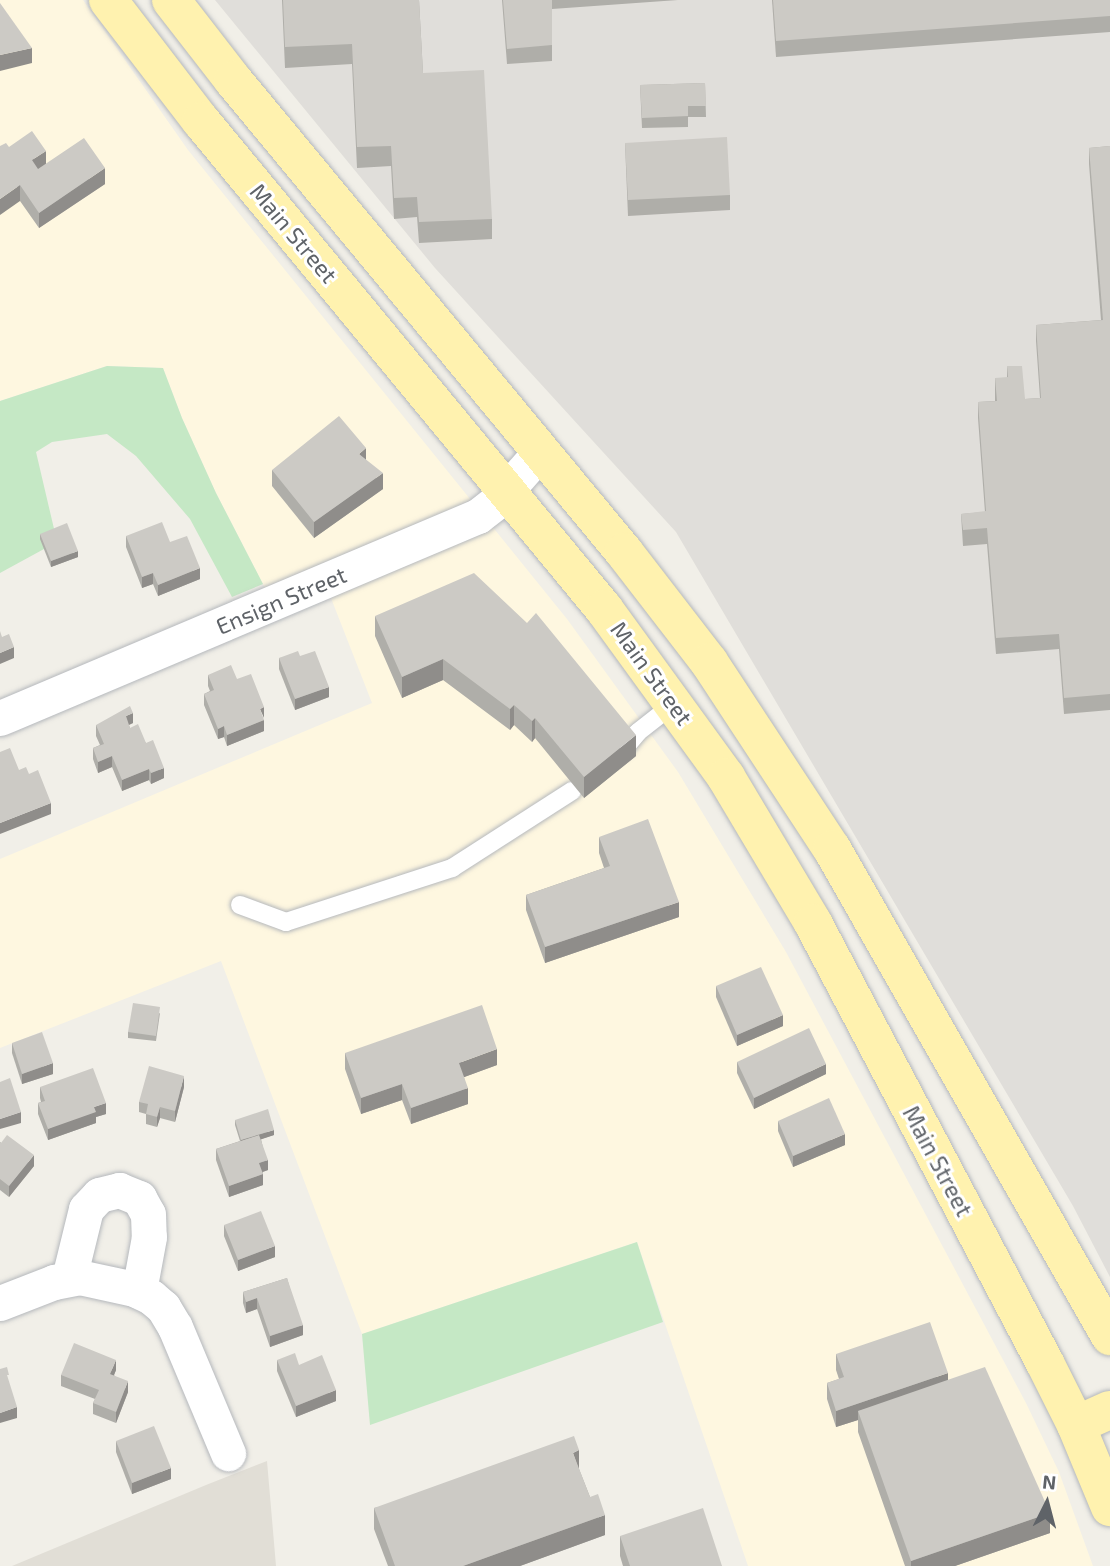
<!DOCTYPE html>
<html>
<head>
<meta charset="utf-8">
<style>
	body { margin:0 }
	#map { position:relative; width:1110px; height:1566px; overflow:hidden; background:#f1efe8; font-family:"Exo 2",sans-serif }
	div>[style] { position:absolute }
	.commercial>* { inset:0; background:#fef7e0 }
	.industrial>* { inset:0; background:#e0deda }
	.education>* { inset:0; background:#e1ded6 }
	.green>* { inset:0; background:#c5e8c5 }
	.roads { filter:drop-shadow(0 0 2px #b5b8bc) drop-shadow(0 0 2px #b5b8bc) }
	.service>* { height:18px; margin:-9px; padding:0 9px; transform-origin:9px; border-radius:9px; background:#fff }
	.minor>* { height:35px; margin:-17.5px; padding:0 17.5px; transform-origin:17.5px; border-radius:17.5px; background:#fff }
	.primary>* { height:38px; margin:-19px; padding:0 19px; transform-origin:19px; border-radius:19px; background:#fff2af }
	.wall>* { inset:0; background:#afaea9 }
	.shaded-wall>* { inset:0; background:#8f8d8a }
	.building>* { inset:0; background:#cccac5 }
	span { translate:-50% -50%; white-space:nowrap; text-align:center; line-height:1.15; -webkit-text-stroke:6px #fff; paint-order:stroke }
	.street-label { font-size:23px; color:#5f6368 }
	.north { position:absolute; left:1012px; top:1468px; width:70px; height:70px; -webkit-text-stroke:5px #fff; paint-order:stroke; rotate:6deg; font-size:19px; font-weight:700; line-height:28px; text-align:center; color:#5f6368 }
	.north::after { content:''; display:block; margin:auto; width:24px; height:32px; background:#5f6368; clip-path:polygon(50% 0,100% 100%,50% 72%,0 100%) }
</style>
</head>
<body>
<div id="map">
	<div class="commercial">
		<div style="clip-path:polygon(0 0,83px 0,188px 150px,567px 619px,678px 772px,786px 952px,1026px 1403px,1059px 1472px,1093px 1566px,748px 1566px,637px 1242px,362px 1334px,221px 961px,0 1048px,0 859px,372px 703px,329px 593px,281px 619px,216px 493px,182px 418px,163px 368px,107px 366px,0 401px)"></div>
	</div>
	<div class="industrial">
		<div style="clip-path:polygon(215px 0,1110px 0,1110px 1277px,1073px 1206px,676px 532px,435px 268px)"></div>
	</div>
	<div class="education">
		<div style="clip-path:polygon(267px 1461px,276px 1566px,12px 1566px,206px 1485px)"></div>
	</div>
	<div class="green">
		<div style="clip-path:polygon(107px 366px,163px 368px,182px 418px,216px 493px,263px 584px,232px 597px,190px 519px,136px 456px,107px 434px,52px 442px,36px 452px,55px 533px,44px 549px,0 573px,0 401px)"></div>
		<div style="clip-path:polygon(637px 1242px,663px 1322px,370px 1425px,362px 1334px)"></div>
	</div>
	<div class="roads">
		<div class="service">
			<div style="left:623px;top:750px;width:23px;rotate:-50deg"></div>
			<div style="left:638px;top:732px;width:47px;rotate:-38.1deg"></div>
			<div style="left:240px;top:905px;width:49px;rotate:20.3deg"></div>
			<div style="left:286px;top:922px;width:175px;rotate:-18deg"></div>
			<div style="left:452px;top:868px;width:143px;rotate:-32.7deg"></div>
		</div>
		<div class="minor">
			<div style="left:0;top:718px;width:519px;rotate:-22.91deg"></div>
			<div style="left:478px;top:516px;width:23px;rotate:-38deg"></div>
			<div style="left:496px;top:502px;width:68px;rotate:-48.6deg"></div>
			<div style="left:69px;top:1278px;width:71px;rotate:-76.2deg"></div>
			<div style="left:86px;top:1209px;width:19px;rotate:-47deg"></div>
			<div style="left:99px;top:1195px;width:21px;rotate:-14deg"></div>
			<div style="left:119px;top:1190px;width:22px;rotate:22deg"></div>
			<div style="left:139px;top:1198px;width:18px;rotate:61deg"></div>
			<div style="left:148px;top:1214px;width:23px;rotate:88deg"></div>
			<div style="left:149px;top:1237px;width:55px;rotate:100.5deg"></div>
			<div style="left:0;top:1303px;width:58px;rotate:-21.3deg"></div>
			<div style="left:54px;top:1282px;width:25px;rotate:-11deg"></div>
			<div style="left:79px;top:1277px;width:56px;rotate:12.3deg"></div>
			<div style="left:134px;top:1289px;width:19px;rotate:25deg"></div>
			<div style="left:151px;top:1297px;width:16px;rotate:40deg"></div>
			<div style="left:163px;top:1307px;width:23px;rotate:59deg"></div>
			<div style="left:175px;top:1327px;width:137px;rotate:67.2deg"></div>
		</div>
		<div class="primary">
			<div style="left:108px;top:0;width:153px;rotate:52.5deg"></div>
			<div style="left:201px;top:121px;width:633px;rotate:50.45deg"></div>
			<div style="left:604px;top:609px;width:208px;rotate:54deg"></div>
			<div style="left:726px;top:777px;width:170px;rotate:59.2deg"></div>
			<div style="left:813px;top:923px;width:497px;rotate:62.2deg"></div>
			<div style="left:1045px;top:1363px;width:69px;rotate:63.4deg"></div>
			<div style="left:1076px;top:1425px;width:89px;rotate:67.5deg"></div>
			<div style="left:171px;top:0;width:101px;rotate:52.2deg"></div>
			<div style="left:233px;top:80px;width:613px;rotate:50.36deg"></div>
			<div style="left:624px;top:552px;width:139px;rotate:52.3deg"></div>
			<div style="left:709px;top:662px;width:224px;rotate:56.7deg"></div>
			<div style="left:832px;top:849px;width:561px;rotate:60.28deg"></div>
			<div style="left:1076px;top:1425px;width:37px;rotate:-24deg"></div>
		</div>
	</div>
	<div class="wall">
		<div style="clip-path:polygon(282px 0,419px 0,423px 73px,492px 219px,492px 239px,419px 243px,417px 217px,394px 219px,391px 166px,357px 168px,352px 64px,285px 68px)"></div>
		<div style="clip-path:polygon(502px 0,678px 0,552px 9px,552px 61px,507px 64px)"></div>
		<div style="clip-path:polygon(772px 0,1110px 0,1110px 32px,776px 57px)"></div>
		<div style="clip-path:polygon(705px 83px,706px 117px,688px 117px,688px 127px,642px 128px,640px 85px)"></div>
		<div style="clip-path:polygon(625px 143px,730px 195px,730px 210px,628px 216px)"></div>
		<div style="clip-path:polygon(1110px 146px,1110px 710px,1064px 714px,1059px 649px,996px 654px,987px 544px,963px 546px,961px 514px,985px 512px,978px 418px,978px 402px,995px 401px,995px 378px,1007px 378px,1007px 366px,1025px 399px,1040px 398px,1036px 341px,1036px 325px,1101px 320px,1089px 164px,1089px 148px)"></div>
		<div style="clip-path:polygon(9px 147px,46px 164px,105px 184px,39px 228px,20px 201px)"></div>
		<div style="clip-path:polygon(366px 460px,383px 489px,314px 538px,272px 486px,272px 470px)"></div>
		<div style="clip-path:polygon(40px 534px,78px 557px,51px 567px,40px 539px)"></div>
		<div style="clip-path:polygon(126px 536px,170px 542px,200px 579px,158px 596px,153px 584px,142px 588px,126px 547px)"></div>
		<div style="clip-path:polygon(375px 616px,636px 756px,584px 798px,535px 738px,532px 742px,514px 725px,510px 730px,443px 680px,402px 698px,375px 636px)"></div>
		<div style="clip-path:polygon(300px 656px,329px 697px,295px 710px,279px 669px,279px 658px)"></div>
		<div style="clip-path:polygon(208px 675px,237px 679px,263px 718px,264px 731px,227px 746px,224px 737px,218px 739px,204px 705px,204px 694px,210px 691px,208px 686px)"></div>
		<div style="clip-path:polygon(133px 723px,129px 725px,130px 728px,146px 743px,164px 778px,151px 784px,149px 780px,122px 791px,112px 767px,98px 773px,93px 759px,93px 748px,100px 745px,96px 736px,96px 725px)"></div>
		<div style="clip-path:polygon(599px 837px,679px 917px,545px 963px,526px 910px,526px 895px,604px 868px,599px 853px)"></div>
		<div style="clip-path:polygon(716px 986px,783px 1026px,737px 1046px,716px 997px)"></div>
		<div style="clip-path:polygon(160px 1013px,156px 1041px,128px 1038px,128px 1032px)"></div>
		<div style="clip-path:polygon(12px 1043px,53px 1074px,22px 1084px,12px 1053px)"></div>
		<div style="clip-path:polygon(345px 1053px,497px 1065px,464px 1077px,468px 1104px,411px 1124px,402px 1100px,361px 1114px,345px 1069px)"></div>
		<div style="clip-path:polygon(737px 1062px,826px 1074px,754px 1109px,737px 1073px)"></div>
		<div style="clip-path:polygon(40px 1087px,106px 1114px,96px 1117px,96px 1123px,48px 1140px,38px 1114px,38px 1103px,41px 1102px,40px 1098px)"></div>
		<div style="clip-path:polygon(184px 1087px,175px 1122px,160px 1118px,157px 1127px,146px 1124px,146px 1114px,139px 1112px,139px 1102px)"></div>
		<div style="clip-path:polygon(235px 1120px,274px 1135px,261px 1139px,268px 1170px,263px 1172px,263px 1185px,229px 1197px,216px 1160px,216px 1149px,240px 1141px,235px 1125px)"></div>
		<div style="clip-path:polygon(778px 1121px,845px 1145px,793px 1167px,778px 1131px)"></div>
		<div style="clip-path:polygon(0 1142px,34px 1166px,9px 1197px,0 1190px)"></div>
		<div style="clip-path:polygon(224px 1225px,275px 1257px,238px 1271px,224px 1236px)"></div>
		<div style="clip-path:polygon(287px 1278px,303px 1335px,270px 1347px,257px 1309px,246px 1313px,243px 1303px,243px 1292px)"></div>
		<div style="clip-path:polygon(836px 1354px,948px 1380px,1050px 1533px,955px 1566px,905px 1566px,858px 1432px,858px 1420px,836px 1427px,827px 1399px,827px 1383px,839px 1379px,836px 1370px)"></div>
		<div style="clip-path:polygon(277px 1360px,299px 1365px,336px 1401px,296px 1417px,277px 1371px)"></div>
		<div style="clip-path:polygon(116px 1370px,114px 1375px,128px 1392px,116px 1423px,93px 1414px,93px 1403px,95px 1399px,61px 1386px,61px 1375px)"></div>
		<div style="clip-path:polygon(116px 1441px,171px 1479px,132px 1494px,116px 1452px)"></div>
		<div style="clip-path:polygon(579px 1469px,605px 1535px,520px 1566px,388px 1566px,374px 1529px,374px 1508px)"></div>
		<div style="clip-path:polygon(620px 1536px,722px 1566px,623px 1566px,620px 1556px)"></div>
	</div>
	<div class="shaded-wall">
		<div style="clip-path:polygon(32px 48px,32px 63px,0 71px,0 55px)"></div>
		<div style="clip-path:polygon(46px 151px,46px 167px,32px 176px,32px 160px)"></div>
		<div style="clip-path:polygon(105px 168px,105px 184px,39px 228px,39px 213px)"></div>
		<div style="clip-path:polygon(20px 185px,20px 201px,0 215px,0 199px)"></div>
		<div style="clip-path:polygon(366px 448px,366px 464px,359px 454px)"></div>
		<div style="clip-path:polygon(383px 473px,383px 489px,314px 538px,314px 522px)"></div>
		<div style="clip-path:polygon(78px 551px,78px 557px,51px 567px,51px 561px)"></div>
		<div style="clip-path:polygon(200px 568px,200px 579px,158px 596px,158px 585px)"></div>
		<div style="clip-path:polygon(153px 573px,153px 584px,142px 588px,142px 577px)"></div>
		<div style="clip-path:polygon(14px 647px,14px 658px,0 664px,0 653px)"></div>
		<div style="clip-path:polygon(443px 659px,443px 680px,402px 698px,402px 677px)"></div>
		<div style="clip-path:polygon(329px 687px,329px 697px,295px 710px,295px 699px)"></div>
		<div style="clip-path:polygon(514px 705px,514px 725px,510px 730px,510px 709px)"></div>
		<div style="clip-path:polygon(264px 707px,264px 718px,260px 709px)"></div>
		<div style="clip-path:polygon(133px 713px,133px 723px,126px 726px,126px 716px)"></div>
		<div style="clip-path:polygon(535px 718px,535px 738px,532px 742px,532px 721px)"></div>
		<div style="clip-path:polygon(264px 720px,264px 731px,227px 746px,227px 735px)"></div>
		<div style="clip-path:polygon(224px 726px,224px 737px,218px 739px,218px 729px)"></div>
		<div style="clip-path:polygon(636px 735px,636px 756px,584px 798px,584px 777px)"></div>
		<div style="clip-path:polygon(112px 756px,112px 767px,98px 773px,98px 762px)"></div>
		<div style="clip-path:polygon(164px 768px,164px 778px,151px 784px,151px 773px)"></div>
		<div style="clip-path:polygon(149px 769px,149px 780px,122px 791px,122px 780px)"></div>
		<div style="clip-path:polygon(51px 803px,51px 814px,0 834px,0 823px)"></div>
		<div style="clip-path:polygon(679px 902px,679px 917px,545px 963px,545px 947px)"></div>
		<div style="clip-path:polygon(783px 1015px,783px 1026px,737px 1046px,737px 1035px)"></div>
		<div style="clip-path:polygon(497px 1049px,497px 1065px,459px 1079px,459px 1063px)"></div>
		<div style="clip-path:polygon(53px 1063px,53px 1074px,22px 1084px,22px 1074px)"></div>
		<div style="clip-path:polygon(826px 1064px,826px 1074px,754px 1109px,754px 1098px)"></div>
		<div style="clip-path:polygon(184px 1076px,184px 1087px,175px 1122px,175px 1111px)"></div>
		<div style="clip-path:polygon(402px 1084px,402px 1100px,361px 1114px,361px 1098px)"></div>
		<div style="clip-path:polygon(468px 1088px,468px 1104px,411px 1124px,411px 1108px)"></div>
		<div style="clip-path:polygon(106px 1103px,106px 1114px,96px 1117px,96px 1123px,48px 1140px,48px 1129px,94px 1107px)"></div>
		<div style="clip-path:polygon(160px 1107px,160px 1118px,157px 1127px,157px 1117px)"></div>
		<div style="clip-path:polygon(21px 1112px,21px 1123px,0 1129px,0 1119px)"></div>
		<div style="clip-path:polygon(274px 1130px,274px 1135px,241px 1146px,241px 1140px)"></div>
		<div style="clip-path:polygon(845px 1134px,845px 1145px,793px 1167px,793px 1156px)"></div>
		<div style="clip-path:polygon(34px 1155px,34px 1166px,9px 1197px,9px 1186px)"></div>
		<div style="clip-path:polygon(268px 1160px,268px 1170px,259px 1173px,259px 1163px)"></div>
		<div style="clip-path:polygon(263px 1174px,263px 1185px,229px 1197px,229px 1186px)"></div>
		<div style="clip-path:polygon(275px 1246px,275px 1257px,238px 1271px,238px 1260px)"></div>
		<div style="clip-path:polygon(257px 1298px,257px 1309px,246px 1313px,246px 1302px)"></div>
		<div style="clip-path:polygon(303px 1325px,303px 1335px,270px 1347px,270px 1336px)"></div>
		<div style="clip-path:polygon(116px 1360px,116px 1370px,110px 1385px,110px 1374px)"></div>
		<div style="clip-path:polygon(948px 1373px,948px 1389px,858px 1411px,858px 1420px,836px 1427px,836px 1411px)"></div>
		<div style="clip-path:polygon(128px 1381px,128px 1392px,116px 1423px,116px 1412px)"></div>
		<div style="clip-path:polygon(336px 1390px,336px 1401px,296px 1417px,296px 1406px)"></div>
		<div style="clip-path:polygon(17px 1407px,17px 1418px,0 1423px,0 1413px)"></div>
		<div style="clip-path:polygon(579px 1450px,579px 1471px,573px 1453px)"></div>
		<div style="clip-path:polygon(171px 1468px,171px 1479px,132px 1494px,132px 1483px)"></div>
		<div style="clip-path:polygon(1050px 1513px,1050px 1533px,955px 1566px,911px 1566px,911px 1561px)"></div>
		<div style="clip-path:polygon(605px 1515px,605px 1535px,520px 1566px,463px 1566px)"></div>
	</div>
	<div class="building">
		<div style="clip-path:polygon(283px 0,419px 0,423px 73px,484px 70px,492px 219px,419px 222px,417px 197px,394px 198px,391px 146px,357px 147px,352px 44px,285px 47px)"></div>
		<div style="clip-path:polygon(503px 0,552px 0,552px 45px,507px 49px)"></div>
		<div style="clip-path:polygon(773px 0,1110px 0,1110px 16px,776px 41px)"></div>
		<div style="clip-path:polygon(0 3px,32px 48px,0 55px)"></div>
		<div style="clip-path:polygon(705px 83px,706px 106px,688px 106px,688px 116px,642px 118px,640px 85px)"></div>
		<div style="clip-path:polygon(32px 131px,46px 151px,32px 160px,38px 169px,84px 138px,105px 168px,39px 213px,20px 185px,0 199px,0 146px,6px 143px,9px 147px)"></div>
		<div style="clip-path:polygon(727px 137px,730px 195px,628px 200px,625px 143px)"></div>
		<div style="clip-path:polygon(1110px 146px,1110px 694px,1064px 698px,1059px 634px,996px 638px,987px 528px,963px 530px,961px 514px,986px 511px,978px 402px,997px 401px,995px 378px,1008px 377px,1007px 366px,1022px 366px,1025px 399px,1041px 398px,1036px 325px,1103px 320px,1089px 148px)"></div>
		<div style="clip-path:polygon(339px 416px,366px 448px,359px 454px,383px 473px,314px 522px,272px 470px)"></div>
		<div style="clip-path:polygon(162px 522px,170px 542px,187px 536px,200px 568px,158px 585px,153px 573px,142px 577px,126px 536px)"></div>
		<div style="clip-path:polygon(67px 523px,78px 551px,51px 561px,40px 534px)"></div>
		<div style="clip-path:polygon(474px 573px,527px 623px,536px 613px,636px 735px,584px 777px,535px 718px,532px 721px,514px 705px,510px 709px,443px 659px,402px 677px,375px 616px)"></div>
		<div style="clip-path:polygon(0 631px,2px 637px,9px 634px,14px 647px,0 653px)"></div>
		<div style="clip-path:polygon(298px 651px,300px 656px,315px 651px,329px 687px,295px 699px,279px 658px)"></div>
		<div style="clip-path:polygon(231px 665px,237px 679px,251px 674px,264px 707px,260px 709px,264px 720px,227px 735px,224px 726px,218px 729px,204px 694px,214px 690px,208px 675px)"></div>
		<div style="clip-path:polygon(130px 706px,133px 713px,126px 716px,130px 728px,138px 724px,146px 743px,153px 740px,164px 768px,151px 773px,149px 769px,122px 780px,112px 756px,98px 762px,93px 748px,104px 744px,96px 725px)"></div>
		<div style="clip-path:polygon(10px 748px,19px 770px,26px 767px,29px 774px,38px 770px,51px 803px,0 823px,0 752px)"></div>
		<div style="clip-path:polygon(648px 819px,679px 902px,545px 947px,526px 895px,610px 866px,599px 837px)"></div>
		<div style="clip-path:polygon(761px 967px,783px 1015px,737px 1035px,716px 986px)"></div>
		<div style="clip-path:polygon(133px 1003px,160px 1007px,156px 1036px,128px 1032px)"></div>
		<div style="clip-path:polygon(482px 1005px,497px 1049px,459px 1063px,468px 1088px,411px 1108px,402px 1084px,361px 1098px,345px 1053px)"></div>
		<div style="clip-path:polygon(809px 1028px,826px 1064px,754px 1098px,737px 1062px)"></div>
		<div style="clip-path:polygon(42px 1032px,53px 1063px,22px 1074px,12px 1043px)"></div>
		<div style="clip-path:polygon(149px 1066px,184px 1076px,175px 1111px,160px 1107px,157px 1117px,146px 1114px,148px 1104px,139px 1102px)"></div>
		<div style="clip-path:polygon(93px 1068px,106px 1103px,94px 1107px,96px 1112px,48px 1129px,38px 1103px,45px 1101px,40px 1087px)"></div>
		<div style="clip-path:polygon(10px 1078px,21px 1112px,0 1119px,0 1082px)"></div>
		<div style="clip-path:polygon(829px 1098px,845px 1134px,793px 1156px,778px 1121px)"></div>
		<div style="clip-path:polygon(268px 1109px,274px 1130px,241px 1140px,235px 1120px)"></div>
		<div style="clip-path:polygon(7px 1135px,34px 1155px,9px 1186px,0 1179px,0 1142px,1px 1143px)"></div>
		<div style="clip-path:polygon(259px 1135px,268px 1160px,259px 1163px,263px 1174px,229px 1186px,216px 1149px)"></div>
		<div style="clip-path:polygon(261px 1211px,275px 1246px,238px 1260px,224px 1225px)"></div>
		<div style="clip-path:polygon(287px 1278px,303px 1325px,270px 1336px,257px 1298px,246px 1302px,243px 1292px)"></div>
		<div style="clip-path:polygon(930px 1322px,948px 1373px,836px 1411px,827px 1383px,844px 1377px,836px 1354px)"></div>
		<div style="clip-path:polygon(74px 1343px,116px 1360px,110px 1374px,128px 1381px,116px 1412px,93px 1403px,99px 1390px,61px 1375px)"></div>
		<div style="clip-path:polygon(295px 1353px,299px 1365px,322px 1355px,336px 1390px,296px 1406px,277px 1360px)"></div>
		<div style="clip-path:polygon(7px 1367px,9px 1375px,7px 1375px,17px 1407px,0 1413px,0 1369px)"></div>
		<div style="clip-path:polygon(985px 1367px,1050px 1513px,911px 1561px,858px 1411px)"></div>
		<div style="clip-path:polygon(154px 1426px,171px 1468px,132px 1483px,116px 1441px)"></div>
		<div style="clip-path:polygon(574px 1436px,579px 1450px,573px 1453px,590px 1497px,598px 1494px,605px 1515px,463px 1566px,395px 1566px,374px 1508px)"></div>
		<div style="clip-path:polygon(703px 1508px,722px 1566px,630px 1566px,620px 1536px)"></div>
	</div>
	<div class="street-label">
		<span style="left:294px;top:233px;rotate:50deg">Main Street</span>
		<span style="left:281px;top:600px;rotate:-23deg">Ensign Street</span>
		<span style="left:652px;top:673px;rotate:54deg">Main Street</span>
		<span style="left:938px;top:1161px;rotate:62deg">Main Street</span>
	</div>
	<div class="north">N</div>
</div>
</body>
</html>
